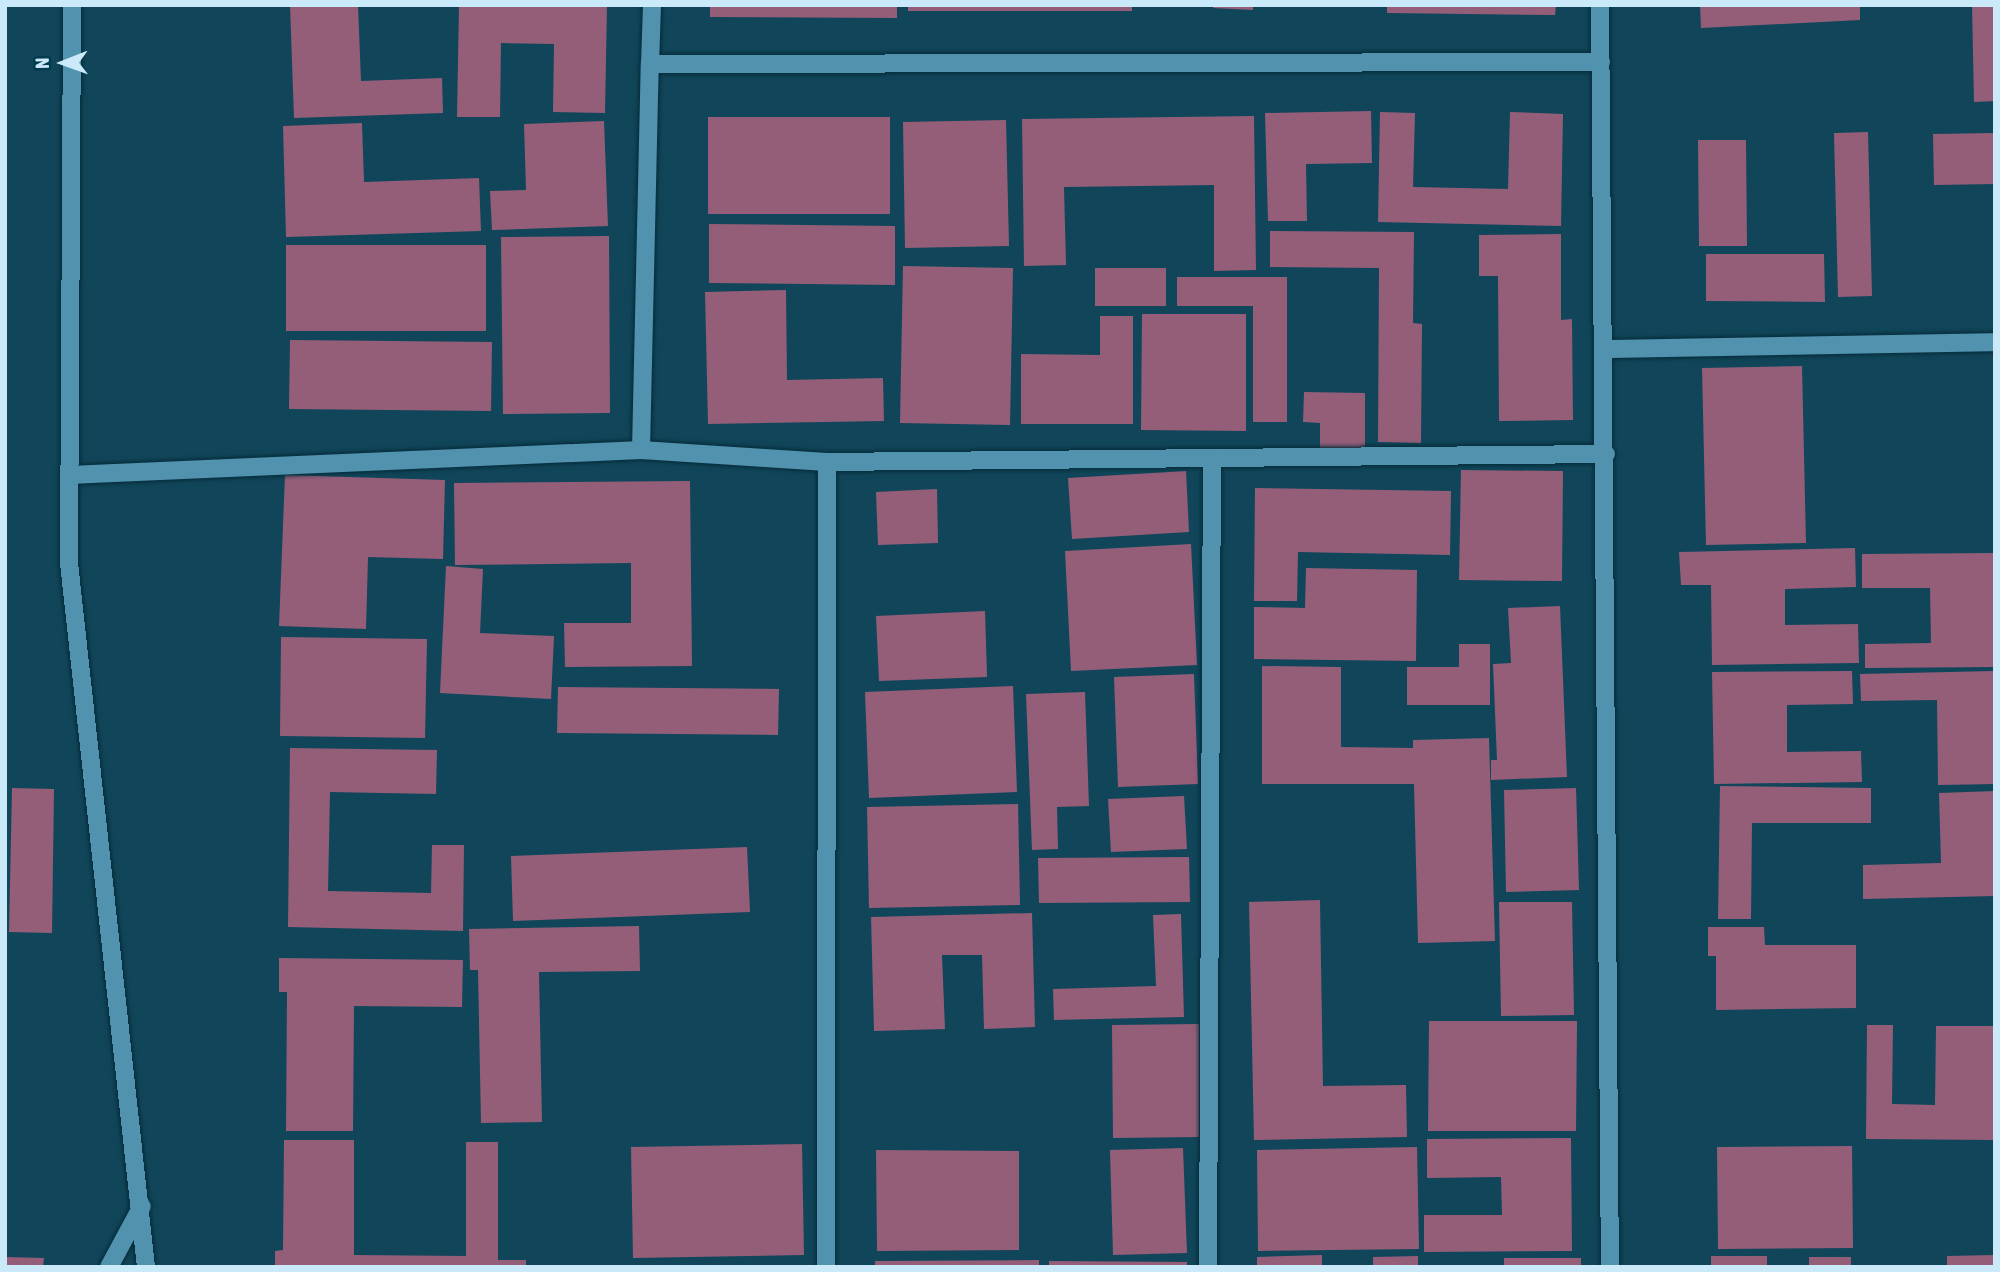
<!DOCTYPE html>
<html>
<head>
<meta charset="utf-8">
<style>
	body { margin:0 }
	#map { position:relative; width:2000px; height:1272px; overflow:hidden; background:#11465a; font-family:"Asap Condensed",sans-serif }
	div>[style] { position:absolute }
	.building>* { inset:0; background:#945e79 }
	.roads { filter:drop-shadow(0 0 2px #062b39) drop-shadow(0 0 2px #062b39) }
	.service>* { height:18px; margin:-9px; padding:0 9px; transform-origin:9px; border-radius:9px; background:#5192af }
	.minor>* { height:18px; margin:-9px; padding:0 9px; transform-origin:9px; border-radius:9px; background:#5192af }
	span { translate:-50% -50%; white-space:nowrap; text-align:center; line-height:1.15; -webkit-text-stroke:5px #023b4f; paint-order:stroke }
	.frame { position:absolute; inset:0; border:7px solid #caeaf9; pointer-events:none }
	.north { position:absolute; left:28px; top:28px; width:70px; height:70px; -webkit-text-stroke:5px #023b4f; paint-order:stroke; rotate:269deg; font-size:19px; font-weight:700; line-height:28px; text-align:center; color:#caeaf9 }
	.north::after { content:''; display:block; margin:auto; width:24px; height:32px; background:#caeaf9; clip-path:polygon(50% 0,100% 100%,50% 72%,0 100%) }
</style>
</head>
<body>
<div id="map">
	<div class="building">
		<div style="clip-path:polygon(290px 5px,358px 5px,361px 81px,442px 78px,443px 113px,294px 118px)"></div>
		<div style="clip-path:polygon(459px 5px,607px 5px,605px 113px,553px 112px,554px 44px,501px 43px,500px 117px,457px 117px)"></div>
		<div style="clip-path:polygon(710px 5px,897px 5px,897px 18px,710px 17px)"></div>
		<div style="clip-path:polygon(908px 5px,1132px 5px,1132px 11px,908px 11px)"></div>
		<div style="clip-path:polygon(1214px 5px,1253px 5px,1253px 10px,1213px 8px)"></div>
		<div style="clip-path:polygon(1387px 5px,1556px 5px,1555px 15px,1387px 13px)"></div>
		<div style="clip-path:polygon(1700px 5px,1860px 5px,1860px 20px,1701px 28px)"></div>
		<div style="clip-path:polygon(1972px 5px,1995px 5px,1995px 101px,1974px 102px)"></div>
		<div style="clip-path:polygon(1371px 111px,1372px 163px,1306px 164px,1307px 221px,1268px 221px,1265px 113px)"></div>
		<div style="clip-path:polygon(1380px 112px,1415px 113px,1413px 187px,1508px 189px,1510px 112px,1563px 114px,1561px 226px,1378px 222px)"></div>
		<div style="clip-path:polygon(1254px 116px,1256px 270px,1214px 271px,1214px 185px,1064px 187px,1066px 265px,1024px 266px,1022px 119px)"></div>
		<div style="clip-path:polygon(708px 117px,890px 117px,890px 214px,708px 214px)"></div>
		<div style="clip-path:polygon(1006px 120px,1009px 246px,905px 248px,903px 122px)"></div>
		<div style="clip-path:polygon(604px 121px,608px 226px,492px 230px,490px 191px,526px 190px,524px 124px)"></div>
		<div style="clip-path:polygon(362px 123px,364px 182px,479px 178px,481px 231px,286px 237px,283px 126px)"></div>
		<div style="clip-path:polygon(1868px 132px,1872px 296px,1838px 297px,1834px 133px)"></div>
		<div style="clip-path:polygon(1995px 133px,1995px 184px,1934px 185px,1933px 134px)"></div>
		<div style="clip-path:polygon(1698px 140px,1746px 140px,1747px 246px,1699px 246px)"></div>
		<div style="clip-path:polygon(709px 224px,895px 226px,895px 285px,709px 283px)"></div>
		<div style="clip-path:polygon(1270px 231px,1414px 232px,1413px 323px,1422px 324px,1421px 443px,1378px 442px,1379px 268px,1270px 267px)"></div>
		<div style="clip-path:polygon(1561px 234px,1561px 320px,1572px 319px,1573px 420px,1499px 421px,1498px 276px,1479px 276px,1479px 235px)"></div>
		<div style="clip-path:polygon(609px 236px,610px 413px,503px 414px,501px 237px)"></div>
		<div style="clip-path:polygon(286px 245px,486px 245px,486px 331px,286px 331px)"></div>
		<div style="clip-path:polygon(1706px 254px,1824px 254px,1825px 302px,1706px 301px)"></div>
		<div style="clip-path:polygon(903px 266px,1013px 268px,1010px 425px,900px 423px)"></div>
		<div style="clip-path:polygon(1095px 268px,1166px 268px,1166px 306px,1095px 306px)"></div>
		<div style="clip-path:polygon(1177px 277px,1287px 277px,1287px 422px,1253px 422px,1253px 306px,1177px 306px)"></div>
		<div style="clip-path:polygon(786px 290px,787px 380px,883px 378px,884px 421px,708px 424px,705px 292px)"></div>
		<div style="clip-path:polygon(1142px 314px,1246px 314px,1246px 431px,1141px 430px)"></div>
		<div style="clip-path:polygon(1100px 316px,1133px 316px,1133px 424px,1021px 424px,1021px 354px,1100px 355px)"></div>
		<div style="clip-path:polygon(290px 340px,492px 342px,491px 411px,289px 409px)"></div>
		<div style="clip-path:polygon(1802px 366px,1806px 543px,1706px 545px,1702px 368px)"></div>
		<div style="clip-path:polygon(1304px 392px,1365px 393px,1365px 449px,1320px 448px,1320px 423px,1303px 422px)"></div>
		<div style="clip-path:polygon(1461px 470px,1563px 471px,1562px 581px,1459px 580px)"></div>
		<div style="clip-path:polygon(1186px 471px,1189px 532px,1072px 539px,1068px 478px)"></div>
		<div style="clip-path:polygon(285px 475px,445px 480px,443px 559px,368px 557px,366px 629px,279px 626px)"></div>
		<div style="clip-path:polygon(690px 481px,692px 666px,565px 667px,564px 623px,631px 623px,631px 563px,455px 565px,454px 483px)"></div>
		<div style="clip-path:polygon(1255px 488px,1451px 491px,1450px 555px,1298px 552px,1297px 601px,1254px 601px)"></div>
		<div style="clip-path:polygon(937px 489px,938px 543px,878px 545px,876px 492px)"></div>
		<div style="clip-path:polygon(1191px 544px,1197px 665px,1071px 671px,1065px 551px)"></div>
		<div style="clip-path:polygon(1855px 548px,1856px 587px,1785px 589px,1785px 625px,1858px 624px,1859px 663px,1712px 665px,1711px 585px,1681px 585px,1679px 552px)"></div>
		<div style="clip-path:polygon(1995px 553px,1995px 667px,1865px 668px,1865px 644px,1931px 643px,1930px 588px,1862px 588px,1862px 554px)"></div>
		<div style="clip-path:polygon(446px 566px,483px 569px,480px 633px,554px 636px,551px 699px,440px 693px)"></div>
		<div style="clip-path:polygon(1306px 568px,1417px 570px,1416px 661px,1254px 659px,1254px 607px,1305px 608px)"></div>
		<div style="clip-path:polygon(1560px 606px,1567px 777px,1491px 780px,1491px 760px,1497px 760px,1493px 664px,1511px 663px,1508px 608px)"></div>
		<div style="clip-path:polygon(985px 611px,987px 677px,879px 681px,876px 616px)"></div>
		<div style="clip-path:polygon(281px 637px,427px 639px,425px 738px,280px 736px)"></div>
		<div style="clip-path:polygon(1459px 644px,1490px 644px,1490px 705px,1407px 705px,1407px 667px,1459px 667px)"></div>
		<div style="clip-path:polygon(1262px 666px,1341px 667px,1341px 747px,1413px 748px,1413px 740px,1489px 738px,1495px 941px,1418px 943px,1414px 784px,1262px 784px)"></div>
		<div style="clip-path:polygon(1852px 671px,1853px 704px,1787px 705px,1787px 752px,1861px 751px,1862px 782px,1714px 784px,1712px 672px)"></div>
		<div style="clip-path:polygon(1995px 671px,1995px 784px,1938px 785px,1937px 700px,1861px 701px,1860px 674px)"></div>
		<div style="clip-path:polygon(1194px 674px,1198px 784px,1118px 787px,1114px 677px)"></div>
		<div style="clip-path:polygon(1013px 686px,1017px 792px,869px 798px,865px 692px)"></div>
		<div style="clip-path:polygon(558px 687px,779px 689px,778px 735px,557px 733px)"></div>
		<div style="clip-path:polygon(1085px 692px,1089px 806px,1057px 807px,1058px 849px,1032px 850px,1026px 694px)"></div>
		<div style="clip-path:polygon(290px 748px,437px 750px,436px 794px,330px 792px,328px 891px,431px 893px,432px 845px,464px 845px,463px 931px,288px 927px)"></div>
		<div style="clip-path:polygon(1720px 786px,1871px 788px,1871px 823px,1752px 823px,1751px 919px,1718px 919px)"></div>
		<div style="clip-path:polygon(12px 788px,54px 789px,52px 933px,9px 932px)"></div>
		<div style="clip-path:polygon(1576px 788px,1579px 890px,1506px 892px,1504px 790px)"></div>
		<div style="clip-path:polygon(1995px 791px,1995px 896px,1863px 899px,1863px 865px,1941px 863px,1939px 793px)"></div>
		<div style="clip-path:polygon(1184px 796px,1187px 849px,1111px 852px,1108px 799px)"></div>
		<div style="clip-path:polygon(1018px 804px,1020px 905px,869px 908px,867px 807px)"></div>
		<div style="clip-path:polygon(747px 847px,750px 912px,513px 921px,511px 856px)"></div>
		<div style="clip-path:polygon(1189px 857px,1190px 902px,1039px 903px,1038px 858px)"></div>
		<div style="clip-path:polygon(1320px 900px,1323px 1086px,1406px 1085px,1407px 1137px,1254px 1140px,1249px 902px)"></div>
		<div style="clip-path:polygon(1499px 902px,1572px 902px,1574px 1015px,1501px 1016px)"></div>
		<div style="clip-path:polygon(1032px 913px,1035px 1027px,984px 1029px,982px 955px,942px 955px,945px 1029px,874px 1031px,871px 917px)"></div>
		<div style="clip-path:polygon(1181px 914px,1184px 1017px,1054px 1020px,1053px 989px,1156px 986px,1153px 915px)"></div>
		<div style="clip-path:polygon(639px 926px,640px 971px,539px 972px,542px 1122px,481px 1123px,478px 970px,470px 970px,469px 929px)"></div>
		<div style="clip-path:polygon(1708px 927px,1764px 927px,1765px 945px,1856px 945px,1856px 1008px,1716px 1010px,1716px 956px,1708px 956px)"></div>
		<div style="clip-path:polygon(279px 958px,463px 960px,462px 1007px,354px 1006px,353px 1131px,286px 1131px,287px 992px,279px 992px)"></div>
		<div style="clip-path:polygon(1429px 1021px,1577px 1021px,1576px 1131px,1428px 1131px)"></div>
		<div style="clip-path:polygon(1199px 1024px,1199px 1137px,1113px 1138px,1112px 1025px)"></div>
		<div style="clip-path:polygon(1867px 1025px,1893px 1025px,1892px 1104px,1935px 1105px,1936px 1026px,1995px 1026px,1995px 1140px,1866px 1139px)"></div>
		<div style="clip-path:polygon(1571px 1138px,1572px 1251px,1424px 1252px,1424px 1215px,1502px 1215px,1501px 1177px,1427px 1178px,1427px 1139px)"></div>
		<div style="clip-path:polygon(284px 1140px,354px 1140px,354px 1255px,466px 1256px,466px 1142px,498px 1142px,498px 1260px,526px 1260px,526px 1267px,275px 1267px,275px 1251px,283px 1250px)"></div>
		<div style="clip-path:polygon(802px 1144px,804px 1255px,633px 1258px,631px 1147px)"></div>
		<div style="clip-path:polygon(1852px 1146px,1853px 1248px,1718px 1249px,1717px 1147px)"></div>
		<div style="clip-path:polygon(1417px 1147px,1419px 1249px,1258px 1251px,1257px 1150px)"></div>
		<div style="clip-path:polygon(1183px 1148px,1187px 1253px,1113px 1255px,1110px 1150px)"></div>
		<div style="clip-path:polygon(876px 1150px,1019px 1151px,1019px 1250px,877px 1251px)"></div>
		<div style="clip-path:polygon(1322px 1255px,1322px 1267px,1257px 1267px,1257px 1257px)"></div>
		<div style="clip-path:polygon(1995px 1255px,1995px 1267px,1947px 1267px,1947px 1256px)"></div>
		<div style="clip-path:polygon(1418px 1256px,1418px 1267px,1373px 1267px,1373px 1257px)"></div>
		<div style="clip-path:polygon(1711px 1256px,1767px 1256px,1767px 1267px,1711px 1267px)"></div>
		<div style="clip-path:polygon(5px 1257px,44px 1258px,43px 1267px,5px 1267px)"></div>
		<div style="clip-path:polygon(1809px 1257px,1851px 1257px,1851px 1267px,1809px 1267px)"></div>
		<div style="clip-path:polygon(1504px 1258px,1581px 1258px,1581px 1267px,1504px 1267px)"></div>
		<div style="clip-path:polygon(1039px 1260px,1039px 1267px,875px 1267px,875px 1261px)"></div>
		<div style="clip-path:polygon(1049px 1261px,1187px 1262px,1187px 1267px,1049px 1267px)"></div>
	</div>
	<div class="roads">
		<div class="service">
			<div style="left:652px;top:5px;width:59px;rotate:91.9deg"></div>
			<div style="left:650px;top:64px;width:951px;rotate:-0.12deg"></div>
			<div style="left:1600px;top:5px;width:1262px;rotate:89.55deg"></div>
			<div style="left:1605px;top:349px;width:390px;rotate:-1deg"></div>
			<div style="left:641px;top:450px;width:186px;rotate:3.7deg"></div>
			<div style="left:827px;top:462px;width:805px;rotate:90.07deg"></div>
			<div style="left:827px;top:462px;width:779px;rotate:-0.59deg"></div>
			<div style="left:69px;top:475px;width:573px;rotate:-2.5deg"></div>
			<div style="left:641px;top:450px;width:386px;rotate:-88.7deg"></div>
			<div style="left:109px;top:1267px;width:69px;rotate:-61.6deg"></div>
			<div style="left:1208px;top:1267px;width:809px;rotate:-89.72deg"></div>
		</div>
		<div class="minor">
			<div style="left:72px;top:5px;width:558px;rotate:90.31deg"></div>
			<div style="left:69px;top:563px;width:708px;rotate:83.76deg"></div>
		</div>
	</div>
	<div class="frame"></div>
	<div class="north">N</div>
</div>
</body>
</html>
